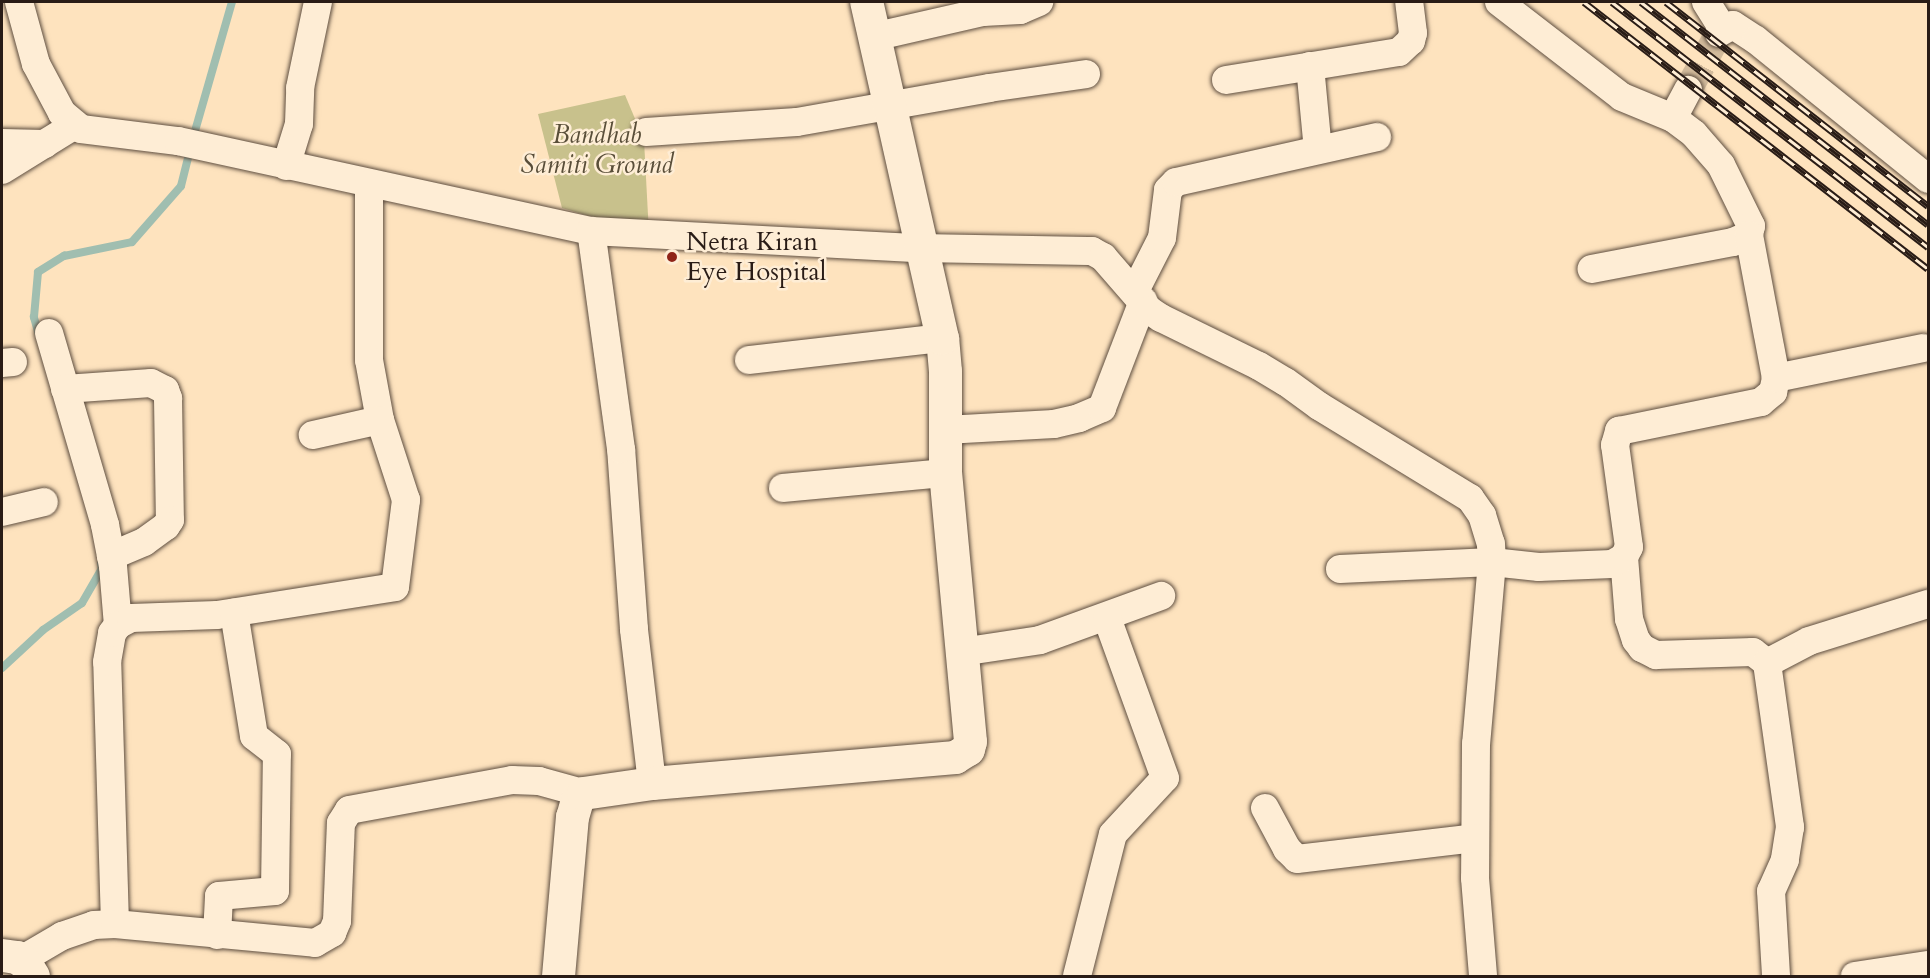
<!DOCTYPE html>
<html>
<head>
<meta charset="utf-8">
<style>
	body { margin:0 }
	#map { position:relative; width:1930px; height:978px; overflow:hidden; background:#fee3be; font-family:Cardo,serif }
	div>[style] { position:absolute }
	.green>* { inset:0; background:#c8c18c }
	.stream>* { height:8px; margin:-4px; padding:0 4px; transform-origin:4px; border-radius:4px; background:#a0beb0 }
	.street-tunnel>* { height:28px; margin-top:-14px; transform-origin:0; background:repeating-linear-gradient(90deg,#d3bb9c 0 28px,transparent 0 42px) }
	.roads { filter:drop-shadow(0 0 2px #5e4e40) drop-shadow(0 0 2px #5e4e40) }
	.street>* { height:28px; margin:-14px; padding:0 14px; transform-origin:14px; border-radius:14px; background:#feedd5 }
	.secondary>* { height:33px; margin:-16.5px; padding:0 16.5px; transform-origin:16.5px; border-radius:16.5px; background:#feedd5 }
	.rail>* { height:7px; margin-top:-3.5px; transform-origin:0; background:repeating-linear-gradient(90deg,#feedd5 0 14px,#291c16 0 28px); box-sizing:border-box; border-block:2px solid #291c16 }
	.dots>* { width:16px; height:16px; translate:-50% -50%; box-sizing:border-box; border:3px solid #feedd5; border-radius:50% }
	span { translate:-50% -50%; white-space:nowrap; text-align:center; line-height:1.15; -webkit-text-stroke:5px #feedd5; paint-order:stroke }
	.park-label { font-size:26px; color:#594e39; font-style:italic }
	.poi-label { font-size:26px; color:#291c16 }
	.left { translate:0 -50%; text-align:left }
	.frame { position:absolute; inset:0; border:3px solid #291c16; pointer-events:none }
</style>
</head>
<body>
<div id="map">
	<div class="green">
		<div style="clip-path:polygon(625px 95px,644px 140px,649px 234px,562px 208px,538px 114px)"></div>
	</div>
	<div class="stream">
		<div style="left:193px;top:138px;width:141px;rotate:-74deg"></div>
		<div style="left:39px;top:335px;width:19px;rotate:-106deg"></div>
		<div style="left:34px;top:317px;width:45px;rotate:-84.9deg"></div>
		<div style="left:38px;top:272px;width:31px;rotate:-32deg"></div>
		<div style="left:64px;top:256px;width:69px;rotate:-11.6deg"></div>
		<div style="left:132px;top:242px;width:74px;rotate:-48.8deg"></div>
		<div style="left:181px;top:186px;width:37px;rotate:-76deg"></div>
		<div style="left:2px;top:668px;width:56px;rotate:-42.8deg"></div>
		<div style="left:43px;top:630px;width:47px;rotate:-34.7deg"></div>
		<div style="left:82px;top:603px;width:39px;rotate:-60deg"></div>
		<div style="left:102px;top:569px;width:5px;rotate:-101deg"></div>
	</div>
	<div class="street-tunnel">
		<div style="left:1688px;top:90px;width:65px;rotate:-61.5deg"></div>
	</div>
	<div class="roads">
		<div class="street">
			<div style="left:19px;top:2px;width:64px;rotate:74.7deg"></div>
			<div style="left:36px;top:64px;width:55px;rotate:62deg"></div>
			<div style="left:62px;top:113px;width:25px;rotate:40deg"></div>
			<div style="left:81px;top:129px;width:98px;rotate:7.1deg"></div>
			<div style="left:178px;top:141px;width:423px;rotate:12.3deg"></div>
			<div style="left:1499px;top:2px;width:155px;rotate:37.7deg"></div>
			<div style="left:1622px;top:97px;width:55px;rotate:22.4deg"></div>
			<div style="left:1673px;top:118px;width:26px;rotate:37deg"></div>
			<div style="left:1694px;top:134px;width:41px;rotate:48.9deg"></div>
			<div style="left:1721px;top:165px;width:68px;rotate:63.8deg"></div>
			<div style="left:1751px;top:226px;width:9px;rotate:103deg"></div>
			<div style="left:1749px;top:235px;width:17px;rotate:156deg"></div>
			<div style="left:1733px;top:242px;width:144px;rotate:169.2deg"></div>
			<div style="left:1706px;top:2px;width:32px;rotate:58deg"></div>
			<div style="left:1719px;top:33px;width:16px;rotate:-30deg"></div>
			<div style="left:1733px;top:25px;width:27px;rotate:33deg"></div>
			<div style="left:1756px;top:40px;width:221px;rotate:38.9deg"></div>
			<div style="left:873px;top:37px;width:113px;rotate:-12.8deg"></div>
			<div style="left:983px;top:12px;width:37px;rotate:-3deg"></div>
			<div style="left:1020px;top:10px;width:21px;rotate:-23deg"></div>
			<div style="left:1310px;top:66px;width:84px;rotate:84.6deg"></div>
			<div style="left:1226px;top:80px;width:175px;rotate:-9.2deg"></div>
			<div style="left:1399px;top:52px;width:16px;rotate:-43deg"></div>
			<div style="left:1411px;top:41px;width:8px;rotate:-76deg"></div>
			<div style="left:1413px;top:33px;width:31px;rotate:-97deg"></div>
			<div style="left:1673px;top:118px;width:32px;rotate:-62deg"></div>
			<div style="left:646px;top:132px;width:151px;rotate:-3.8deg"></div>
			<div style="left:797px;top:122px;width:195px;rotate:-10deg"></div>
			<div style="left:989px;top:88px;width:98px;rotate:-8.2deg"></div>
			<div style="left:2px;top:143px;width:43px;rotate:1.3deg"></div>
			<div style="left:286px;top:166px;width:44px;rotate:-72.8deg"></div>
			<div style="left:299px;top:124px;width:36px;rotate:-88deg"></div>
			<div style="left:300px;top:88px;width:88px;rotate:-78.2deg"></div>
			<div style="left:2px;top:170px;width:86px;rotate:-31.7deg"></div>
			<div style="left:369px;top:184px;width:176px;rotate:90deg"></div>
			<div style="left:369px;top:360px;width:61px;rotate:79.6deg"></div>
			<div style="left:1749px;top:235px;width:146px;rotate:79.3deg"></div>
			<div style="left:1135px;top:291px;width:59px;rotate:-63deg"></div>
			<div style="left:1162px;top:238px;width:48px;rotate:-82.9deg"></div>
			<div style="left:1168px;top:190px;width:11px;rotate:-45deg"></div>
			<div style="left:1176px;top:182px;width:206px;rotate:-12.6deg"></div>
			<div style="left:49px;top:333px;width:200px;rotate:73.7deg"></div>
			<div style="left:105px;top:525px;width:42px;rotate:79deg"></div>
			<div style="left:113px;top:566px;width:59px;rotate:85.2deg"></div>
			<div style="left:749px;top:360px;width:194px;rotate:-6.5deg"></div>
			<div style="left:2px;top:363px;width:11px;rotate:-5deg"></div>
			<div style="left:65px;top:389px;width:86px;rotate:-4deg"></div>
			<div style="left:151px;top:383px;width:16px;rotate:27deg"></div>
			<div style="left:165px;top:390px;width:9px;rotate:69deg"></div>
			<div style="left:168px;top:398px;width:122px;rotate:89.1deg"></div>
			<div style="left:170px;top:520px;width:7px;rotate:124deg"></div>
			<div style="left:166px;top:526px;width:27px;rotate:144deg"></div>
			<div style="left:144px;top:542px;width:36px;rotate:157deg"></div>
			<div style="left:945px;top:430px;width:109px;rotate:-3.2deg"></div>
			<div style="left:1054px;top:424px;width:26px;rotate:-13deg"></div>
			<div style="left:1079px;top:418px;width:25px;rotate:-23deg"></div>
			<div style="left:1102px;top:408px;width:115px;rotate:-69deg"></div>
			<div style="left:783px;top:488px;width:163px;rotate:-5.3deg"></div>
			<div style="left:2px;top:512px;width:43px;rotate:-13.4deg"></div>
			<div style="left:1624px;top:557px;width:62px;rotate:85.4deg"></div>
			<div style="left:1629px;top:619px;width:22px;rotate:72deg"></div>
			<div style="left:1636px;top:640px;width:10px;rotate:53deg"></div>
			<div style="left:1642px;top:648px;width:16px;rotate:27deg"></div>
			<div style="left:1656px;top:655px;width:97px;rotate:-1.8deg"></div>
			<div style="left:1753px;top:652px;width:18px;rotate:38deg"></div>
			<div style="left:1767px;top:663px;width:166px;rotate:82deg"></div>
			<div style="left:1790px;top:827px;width:33px;rotate:99deg"></div>
			<div style="left:1785px;top:860px;width:34px;rotate:114deg"></div>
			<div style="left:1771px;top:891px;width:85px;rotate:86.6deg"></div>
			<div style="left:1340px;top:569px;width:152px;rotate:-2.6deg"></div>
			<div style="left:1492px;top:562px;width:47px;rotate:6.1deg"></div>
			<div style="left:1539px;top:567px;width:73px;rotate:-2.4deg"></div>
			<div style="left:1612px;top:564px;width:14px;rotate:-30deg"></div>
			<div style="left:1624px;top:557px;width:11px;rotate:-63deg"></div>
			<div style="left:1629px;top:547px;width:103px;rotate:-97.8deg"></div>
			<div style="left:1615px;top:445px;width:15px;rotate:-74deg"></div>
			<div style="left:1619px;top:431px;width:145px;rotate:-11.5deg"></div>
			<div style="left:1761px;top:402px;width:16px;rotate:-40deg"></div>
			<div style="left:1773px;top:392px;width:14px;rotate:-78deg"></div>
			<div style="left:1776px;top:378px;width:150px;rotate:-11.5deg"></div>
			<div style="left:961px;top:652px;width:80px;rotate:-8.6deg"></div>
			<div style="left:1040px;top:640px;width:129px;rotate:-20deg"></div>
			<div style="left:1767px;top:663px;width:47px;rotate:-27.6deg"></div>
			<div style="left:1809px;top:641px;width:125px;rotate:-17.3deg"></div>
			<div style="left:652px;top:783px;width:155px;rotate:-96.7deg"></div>
			<div style="left:634px;top:629px;width:180px;rotate:-94.1deg"></div>
			<div style="left:621px;top:449px;width:220px;rotate:-97.8deg"></div>
			<div style="left:591px;top:231px;width:328px;rotate:3deg"></div>
			<div style="left:919px;top:248px;width:173px;rotate:1deg"></div>
			<div style="left:1092px;top:251px;width:13px;rotate:29deg"></div>
			<div style="left:1103px;top:257px;width:70px;rotate:49deg"></div>
			<div style="left:1149px;top:310px;width:14px;rotate:34deg"></div>
			<div style="left:1161px;top:318px;width:109px;rotate:26.1deg"></div>
			<div style="left:1259px;top:366px;width:31px;rotate:31deg"></div>
			<div style="left:1286px;top:382px;width:41px;rotate:36deg"></div>
			<div style="left:1319px;top:406px;width:177px;rotate:31.4deg"></div>
			<div style="left:1470px;top:498px;width:21px;rotate:55deg"></div>
			<div style="left:1482px;top:515px;width:30px;rotate:73deg"></div>
			<div style="left:1491px;top:544px;width:18px;rotate:87deg"></div>
			<div style="left:1492px;top:562px;width:183px;rotate:95deg"></div>
			<div style="left:1476px;top:744px;width:134px;rotate:90.4deg"></div>
			<div style="left:1475px;top:878px;width:98px;rotate:85.3deg"></div>
			<div style="left:1265px;top:808px;width:47px;rotate:61.8deg"></div>
			<div style="left:1287px;top:849px;width:14px;rotate:45deg"></div>
			<div style="left:1297px;top:859px;width:179px;rotate:-6.7deg"></div>
			<div style="left:115px;top:924px;width:262px;rotate:-91.7deg"></div>
			<div style="left:107px;top:662px;width:29px;rotate:-80deg"></div>
			<div style="left:112px;top:633px;width:10px;rotate:-53deg"></div>
			<div style="left:118px;top:625px;width:15px;rotate:-28deg"></div>
			<div style="left:131px;top:618px;width:86px;rotate:-2deg"></div>
			<div style="left:217px;top:615px;width:180px;rotate:-8.9deg"></div>
			<div style="left:395px;top:587px;width:88px;rotate:-82.8deg"></div>
			<div style="left:406px;top:500px;width:84px;rotate:-108deg"></div>
			<div style="left:380px;top:420px;width:69px;rotate:167.4deg"></div>
			<div style="left:217px;top:935px;width:39px;rotate:-87deg"></div>
			<div style="left:219px;top:896px;width:56px;rotate:-5.1deg"></div>
			<div style="left:275px;top:891px;width:137px;rotate:-89.2deg"></div>
			<div style="left:277px;top:754px;width:29px;rotate:-142deg"></div>
			<div style="left:254px;top:736px;width:125px;rotate:-99.2deg"></div>
			<div style="left:21px;top:960px;width:48px;rotate:-30.3deg"></div>
			<div style="left:62px;top:936px;width:34px;rotate:-19deg"></div>
			<div style="left:94px;top:925px;width:21px;rotate:-3deg"></div>
			<div style="left:115px;top:924px;width:201px;rotate:5.4deg"></div>
			<div style="left:315px;top:943px;width:20px;rotate:-30deg"></div>
			<div style="left:332px;top:933px;width:13px;rotate:-67deg"></div>
			<div style="left:337px;top:921px;width:98px;rotate:-87.7deg"></div>
			<div style="left:341px;top:823px;width:15px;rotate:-58deg"></div>
			<div style="left:349px;top:810px;width:166px;rotate:-10.4deg"></div>
			<div style="left:512px;top:780px;width:27px;rotate:2deg"></div>
			<div style="left:539px;top:781px;width:46px;rotate:15.3deg"></div>
			<div style="left:1077px;top:976px;width:146px;rotate:-75.8deg"></div>
			<div style="left:1113px;top:834px;width:76px;rotate:-47.1deg"></div>
			<div style="left:1165px;top:778px;width:170px;rotate:-109.9deg"></div>
			<div style="left:1855px;top:976px;width:74px;rotate:-8.6deg"></div>
		</div>
		<div class="secondary">
			<div style="left:2px;top:955px;width:15px;rotate:8deg"></div>
			<div style="left:17px;top:957px;width:10px;rotate:37deg"></div>
			<div style="left:25px;top:963px;width:15px;rotate:58deg"></div>
			<div style="left:558px;top:976px;width:160px;rotate:-85deg"></div>
			<div style="left:572px;top:817px;width:19px;rotate:-74deg"></div>
			<div style="left:577px;top:799px;width:8px;rotate:-45deg"></div>
			<div style="left:583px;top:793px;width:70px;rotate:-8.2deg"></div>
			<div style="left:652px;top:783px;width:304px;rotate:-4.9deg"></div>
			<div style="left:955px;top:757px;width:15px;rotate:-32deg"></div>
			<div style="left:968px;top:749px;width:8px;rotate:-76deg"></div>
			<div style="left:970px;top:741px;width:269px;rotate:-95.3deg"></div>
			<div style="left:945px;top:473px;width:102px;rotate:-90deg"></div>
			<div style="left:945px;top:371px;width:33px;rotate:-95deg"></div>
			<div style="left:942px;top:338px;width:344px;rotate:-102.7deg"></div>
		</div>
	</div>
	<div class="rail">
		<div style="left:1584px;top:2px;width:435px;rotate:37.8deg"></div>
		<div style="left:1612px;top:2px;width:400px;rotate:37.8deg"></div>
		<div style="left:1641px;top:2px;width:363px;rotate:37.8deg"></div>
		<div style="left:1666px;top:2px;width:332px;rotate:37.9deg"></div>
	</div>
	<div class="dots">
		<div style="left:672px;top:257px;background:#8f2418"></div>
	</div>
	<div class="park-label">
		<span style="left:597px;top:150px">Bandhab<br>Samiti Ground</span>
	</div>
	<div class="poi-label">
		<span class="left" style="left:686px;top:257px">Netra Kiran<br>Eye Hospital</span>
	</div>
	<div class="frame"></div>
</div>
</body>
</html>
